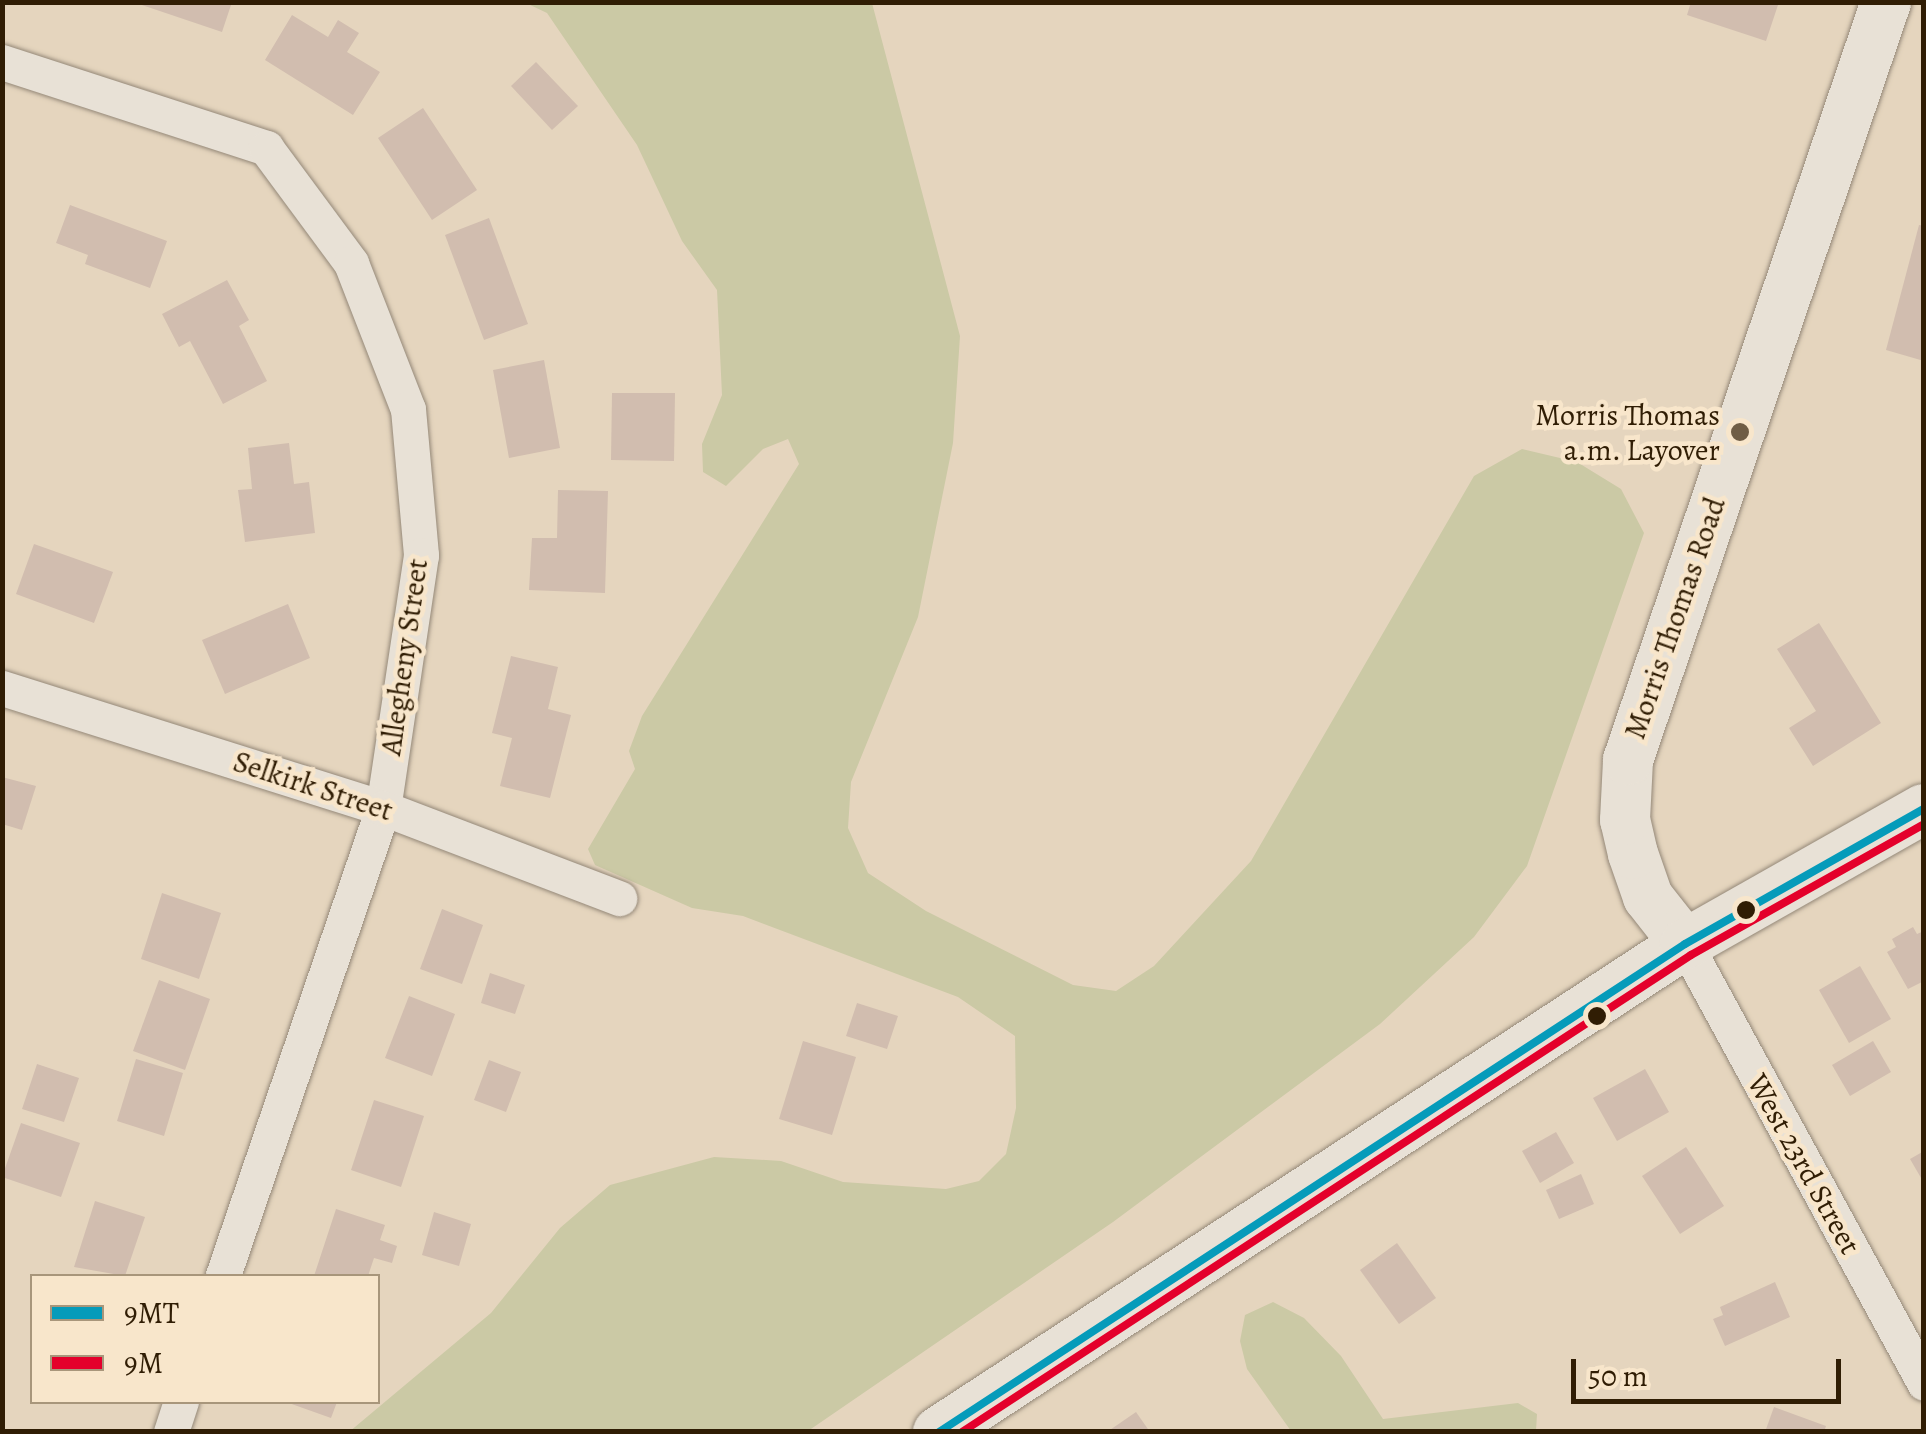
<!DOCTYPE html>
<html>
<head>
<meta charset="utf-8">
<style>
	body { margin:0 }
	#map { position:relative; width:1926px; height:1434px; overflow:hidden; background:#e5d5be; font-family:Alegreya,serif }
	div>[style] { position:absolute }
	.green>* { inset:0; background:#cbc9a5 }
	.building>* { inset:0; background:#d1bdaf }
	.roads { filter:drop-shadow(0 0 2px #948878) drop-shadow(0 0 2px #948878) }
	.street>* { height:35px; margin:-17.5px; padding:0 17.5px; transform-origin:17.5px; border-radius:17.5px; background:#e8e1d6 }
	.secondary>* { height:50px; margin:-25px; padding:0 25px; transform-origin:25px; border-radius:25px; background:#e8e1d6 }
	.bus-1>* { height:8px; margin:-4px; padding:0 4px; transform-origin:4px; border-radius:4px; background:#059bba }
	.bus-2>* { height:8px; margin:-4px; padding:0 4px; transform-origin:4px; border-radius:4px; background:#e4002b }
	.dots>* { width:28px; height:28px; translate:-50% -50%; box-sizing:border-box; border:5px solid #f8e6cb; border-radius:50% }
	span { translate:-50% -50%; white-space:nowrap; text-align:center; line-height:1.15; -webkit-text-stroke:9px #f8e6cb; paint-order:stroke }
	.poi-label { font-size:30px; color:#301d04 }
	.right { translate:-100% -50%; text-align:right }
	.street-label { font-size:30px; color:#301d04 }
	.frame { position:absolute; inset:0; border:5px solid #301d04; pointer-events:none }
	.legend { position:absolute; left:30px; top:1274px; width:350px; height:130px; box-sizing:border-box; background:#f8e6cb; border:2px solid #a8967b; margin:0; padding:12px 18px; list-style:none; font-size:30px; color:#301d04 }
	.legend li { display:flex; align-items:center; gap:20px; height:50px }
	.legend b { width:50px; border:2px solid #a8967b }
	.scale { position:absolute; left:1571px; top:1359px; width:270px; height:45px; box-sizing:border-box; border:5px solid #301d04; border-top:0; padding-left:12px; font-size:30px; line-height:35px; white-space:nowrap; color:#301d04; -webkit-text-stroke:8px #f8e6cb; paint-order:stroke }
</style>
</head>
<body>
<div id="map">
	<div class="green">
		<div style="clip-path:polygon(526px 3px,872px 3px,960px 336px,953px 443px,918px 617px,851px 782px,848px 828px,868px 873px,926px 911px,1073px 985px,1116px 991px,1154px 966px,1251px 861px,1474px 476px,1522px 449px,1577px 462px,1621px 489px,1644px 533px,1527px 866px,1474px 937px,1380px 1024px,1113px 1222px,808px 1431px,349px 1432px,491px 1313px,560px 1228px,610px 1185px,714px 1157px,781px 1161px,843px 1182px,946px 1189px,979px 1181px,1006px 1154px,1016px 1108px,1015px 1036px,958px 997px,743px 916px,692px 908px,595px 865px,588px 849px,635px 769px,629px 751px,642px 716px,799px 464px,788px 439px,763px 449px,726px 486px,703px 472px,702px 444px,722px 395px,717px 290px,682px 241px,637px 145px,547px 13px)"></div>
		<div style="clip-path:polygon(1273px 1302px,1304px 1318px,1341px 1356px,1383px 1419px,1518px 1403px,1537px 1414px,1536px 1431px,1291px 1431px,1247px 1369px,1240px 1341px,1245px 1315px)"></div>
	</div>
	<div class="building">
		<div style="clip-path:polygon(133px 2px,232px 2px,222px 32px)"></div>
		<div style="clip-path:polygon(1691px 2px,1779px 2px,1766px 41px,1687px 15px)"></div>
		<div style="clip-path:polygon(292px 15px,328px 37px,338px 20px,359px 33px,347px 52px,380px 72px,353px 115px,265px 60px)"></div>
		<div style="clip-path:polygon(536px 62px,578px 106px,552px 130px,511px 86px)"></div>
		<div style="clip-path:polygon(423px 108px,477px 190px,432px 220px,378px 138px)"></div>
		<div style="clip-path:polygon(70px 205px,167px 241px,150px 288px,85px 264px,88px 255px,56px 243px)"></div>
		<div style="clip-path:polygon(489px 218px,528px 324px,484px 340px,445px 235px)"></div>
		<div style="clip-path:polygon(1919px 225px,1924px 226px,1924px 361px,1886px 350px)"></div>
		<div style="clip-path:polygon(227px 280px,249px 320px,239px 326px,267px 381px,223px 404px,190px 341px,179px 347px,162px 314px)"></div>
		<div style="clip-path:polygon(544px 360px,560px 448px,509px 458px,493px 370px)"></div>
		<div style="clip-path:polygon(612px 393px,675px 393px,674px 461px,611px 460px)"></div>
		<div style="clip-path:polygon(289px 443px,294px 484px,309px 482px,315px 533px,245px 542px,238px 490px,252px 489px,248px 448px)"></div>
		<div style="clip-path:polygon(558px 490px,608px 491px,605px 593px,529px 590px,532px 538px,557px 538px)"></div>
		<div style="clip-path:polygon(34px 544px,113px 572px,94px 623px,16px 594px)"></div>
		<div style="clip-path:polygon(288px 604px,310px 658px,225px 694px,202px 640px)"></div>
		<div style="clip-path:polygon(1819px 623px,1881px 723px,1813px 766px,1789px 728px,1816px 711px,1777px 649px)"></div>
		<div style="clip-path:polygon(511px 656px,558px 667px,548px 709px,571px 715px,550px 798px,500px 786px,512px 738px,492px 733px)"></div>
		<div style="clip-path:polygon(2px 777px,36px 786px,22px 830px,2px 824px)"></div>
		<div style="clip-path:polygon(162px 893px,221px 913px,199px 979px,141px 959px)"></div>
		<div style="clip-path:polygon(442px 909px,483px 925px,462px 984px,420px 969px)"></div>
		<div style="clip-path:polygon(1913px 927px,1917px 934px,1924px 931px,1924px 981px,1908px 989px,1887px 952px,1896px 947px,1892px 939px)"></div>
		<div style="clip-path:polygon(1860px 966px,1891px 1019px,1849px 1043px,1819px 990px)"></div>
		<div style="clip-path:polygon(490px 973px,525px 985px,515px 1014px,481px 1003px)"></div>
		<div style="clip-path:polygon(159px 980px,210px 999px,185px 1070px,133px 1051px)"></div>
		<div style="clip-path:polygon(409px 996px,455px 1014px,432px 1076px,385px 1058px)"></div>
		<div style="clip-path:polygon(857px 1003px,898px 1016px,887px 1049px,846px 1036px)"></div>
		<div style="clip-path:polygon(803px 1041px,856px 1057px,832px 1135px,779px 1119px)"></div>
		<div style="clip-path:polygon(1873px 1041px,1891px 1072px,1850px 1096px,1832px 1065px)"></div>
		<div style="clip-path:polygon(136px 1059px,183px 1073px,164px 1136px,117px 1121px)"></div>
		<div style="clip-path:polygon(489px 1060px,521px 1072px,506px 1112px,474px 1100px)"></div>
		<div style="clip-path:polygon(37px 1064px,79px 1078px,64px 1122px,22px 1109px)"></div>
		<div style="clip-path:polygon(1645px 1069px,1669px 1112px,1617px 1141px,1593px 1098px)"></div>
		<div style="clip-path:polygon(374px 1100px,424px 1116px,401px 1187px,351px 1170px)"></div>
		<div style="clip-path:polygon(21px 1123px,80px 1143px,61px 1197px,2px 1177px)"></div>
		<div style="clip-path:polygon(1556px 1132px,1574px 1163px,1540px 1183px,1522px 1151px)"></div>
		<div style="clip-path:polygon(1686px 1147px,1724px 1206px,1680px 1234px,1642px 1176px)"></div>
		<div style="clip-path:polygon(1924px 1151px,1924px 1183px,1910px 1159px)"></div>
		<div style="clip-path:polygon(1581px 1174px,1594px 1204px,1559px 1219px,1546px 1190px)"></div>
		<div style="clip-path:polygon(95px 1201px,145px 1217px,125px 1276px,74px 1267px)"></div>
		<div style="clip-path:polygon(336px 1209px,385px 1225px,380px 1240px,397px 1246px,392px 1263px,374px 1258px,368px 1276px,314px 1276px)"></div>
		<div style="clip-path:polygon(434px 1212px,471px 1224px,459px 1266px,422px 1255px)"></div>
		<div style="clip-path:polygon(1397px 1243px,1436px 1298px,1399px 1324px,1360px 1270px)"></div>
		<div style="clip-path:polygon(1775px 1282px,1790px 1317px,1725px 1346px,1713px 1319px,1723px 1315px,1720px 1307px)"></div>
		<div style="clip-path:polygon(286px 1402px,337px 1402px,331px 1418px)"></div>
		<div style="clip-path:polygon(1774px 1407px,1826px 1426px,1824px 1432px,1765px 1432px)"></div>
		<div style="clip-path:polygon(1136px 1412px,1150px 1432px,1107px 1432px)"></div>
	</div>
	<div class="roads">
		<div class="street">
			<div style="left:2px;top:62px;width:278px;rotate:18deg"></div>
			<div style="left:266px;top:148px;width:143px;rotate:53.5deg"></div>
			<div style="left:351px;top:263px;width:157px;rotate:68.7deg"></div>
			<div style="left:408px;top:409px;width:147px;rotate:84.9deg"></div>
			<div style="left:421px;top:555px;width:256px;rotate:98.5deg"></div>
			<div style="left:383px;top:808px;width:495px;rotate:108.9deg"></div>
			<div style="left:2px;top:688px;width:399px;rotate:17.5deg"></div>
			<div style="left:383px;top:808px;width:253px;rotate:20.9deg"></div>
			<div style="left:1685px;top:944px;width:500px;rotate:61.4deg"></div>
			<div style="left:171px;top:1432px;width:32px;rotate:-72deg"></div>
		</div>
		<div class="secondary">
			<div style="left:1685px;top:944px;width:60px;rotate:-128.2deg"></div>
			<div style="left:1648px;top:897px;width:46px;rotate:-109.2deg"></div>
			<div style="left:1633px;top:854px;width:35px;rotate:-103deg"></div>
			<div style="left:1625px;top:820px;width:60px;rotate:-87.1deg"></div>
			<div style="left:1628px;top:760px;width:801px;rotate:-71.2deg"></div>
			<div style="left:938px;top:1432px;width:892px;rotate:-33.16deg"></div>
			<div style="left:1685px;top:944px;width:274px;rotate:-29.5deg"></div>
		</div>
	</div>
	<div class="bus-1">
		<div style="left:939px;top:1432px;width:891px;rotate:-33.19deg"></div>
		<div style="left:1685px;top:944px;width:274px;rotate:-29.5deg"></div>
	</div>
	<div class="bus-2">
		<div style="left:962px;top:1432px;width:871px;rotate:-33.2deg"></div>
		<div style="left:1691px;top:955px;width:267px;rotate:-29.3deg"></div>
	</div>
	<div class="dots">
		<div style="left:1740px;top:432px;background:#6f5d45"></div>
		<div style="left:1746px;top:910px;background:#301d04"></div>
		<div style="left:1597px;top:1016px;background:#301d04"></div>
	</div>
	<div class="poi-label">
		<span class="right" style="left:1720px;top:432px">Morris Thomas<br>a.m. Layover</span>
	</div>
	<div class="street-label">
		<span style="left:1675px;top:618px;rotate:-71deg">Morris Thomas Road</span>
		<span style="left:404px;top:657px;rotate:-82deg">Allegheny Street</span>
		<span style="left:313px;top:786px;rotate:18deg">Selkirk Street</span>
		<span style="left:1804px;top:1164px;rotate:61deg">West 23rd Street</span>
	</div>
	<div class="frame"></div>
	<ul class="legend">
	<li><b style="height:12px;background:#059bba"></b>9MT</li>
	<li><b style="height:12px;background:#e4002b"></b>9M</li>
	</ul>
	<div class="scale">50 m</div>
</div>
</body>
</html>
